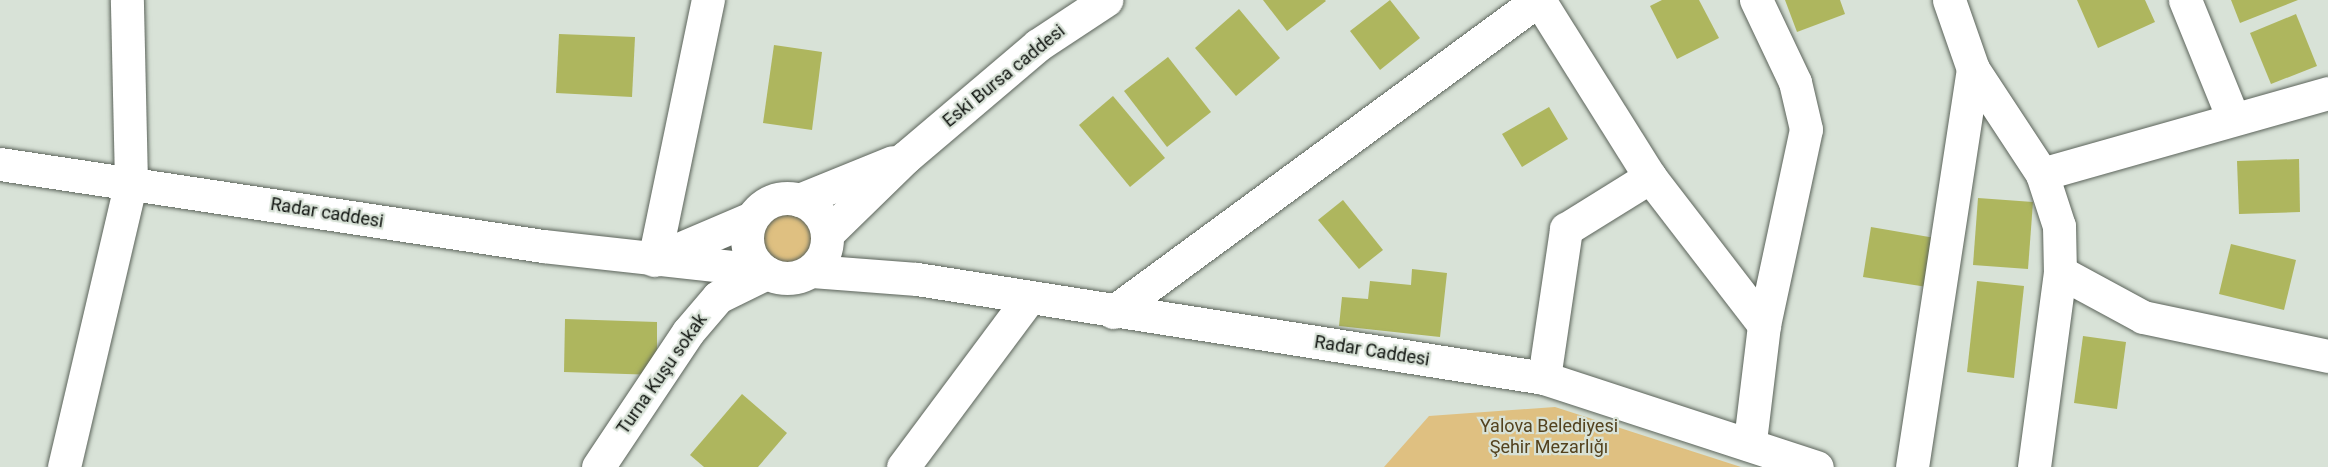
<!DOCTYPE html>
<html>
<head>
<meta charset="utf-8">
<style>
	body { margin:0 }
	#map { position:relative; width:2328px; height:467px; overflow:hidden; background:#d8e2d7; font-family:Roboto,sans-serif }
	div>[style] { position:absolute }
	.green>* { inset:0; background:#dfc081 }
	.round { border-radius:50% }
	.building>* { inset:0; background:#aeb65e }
	.roads { filter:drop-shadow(0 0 2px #5c645b) drop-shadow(0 0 2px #5c645b) }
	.street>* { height:33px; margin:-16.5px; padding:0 16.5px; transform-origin:16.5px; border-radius:16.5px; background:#fff }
	.street>.ring { margin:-16.5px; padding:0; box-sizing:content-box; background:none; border:33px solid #fff; border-radius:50% }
	span { translate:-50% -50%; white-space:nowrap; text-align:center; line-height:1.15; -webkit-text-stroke:4.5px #d8e2d7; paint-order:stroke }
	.street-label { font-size:18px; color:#101410 }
	.park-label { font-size:18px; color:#53421e }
</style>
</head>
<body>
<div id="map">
	<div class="green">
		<div class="round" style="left:760px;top:213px;width:52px;height:52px"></div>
		<div style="clip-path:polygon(1555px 407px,1741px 467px,1384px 467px,1429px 416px)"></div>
	</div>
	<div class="building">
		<div style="clip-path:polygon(1263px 0,1325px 0,1326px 1px,1287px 31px)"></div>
		<div style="clip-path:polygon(1390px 0,1420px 38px,1380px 70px,1350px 31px)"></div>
		<div style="clip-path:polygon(1662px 0,1699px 0,1719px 38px,1677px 59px,1650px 6px)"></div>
		<div style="clip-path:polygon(1785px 0,1840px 0,1845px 14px,1797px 32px)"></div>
		<div style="clip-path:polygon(2077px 0,2145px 0,2155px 22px,2098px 48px)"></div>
		<div style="clip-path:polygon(2231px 0,2298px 0,2240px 23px)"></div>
		<div style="clip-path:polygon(1239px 9px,1280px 58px,1236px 96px,1195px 48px)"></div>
		<div style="clip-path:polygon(2296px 14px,2317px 66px,2271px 84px,2250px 33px)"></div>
		<div style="clip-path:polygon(559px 34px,635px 37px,632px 97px,556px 93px)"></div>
		<div style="clip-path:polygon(774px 45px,822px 52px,812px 130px,763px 123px)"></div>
		<div style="clip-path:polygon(1168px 57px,1211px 112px,1167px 147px,1124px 91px)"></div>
		<div style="clip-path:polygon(1113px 96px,1165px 158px,1130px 187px,1079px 125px)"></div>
		<div style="clip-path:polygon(1549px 107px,1568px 139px,1522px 167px,1502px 134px)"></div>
		<div style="clip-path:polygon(2299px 159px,2300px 212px,2239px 214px,2237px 161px)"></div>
		<div style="clip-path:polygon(1978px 198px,2033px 202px,2028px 269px,1973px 265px)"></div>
		<div style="clip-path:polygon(1343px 200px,1383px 250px,1359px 269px,1318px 220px)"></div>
		<div style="clip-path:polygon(1871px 227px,1935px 238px,1927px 287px,1863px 277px)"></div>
		<div style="clip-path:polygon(2231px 244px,2296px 260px,2284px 310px,2219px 294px)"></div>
		<div style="clip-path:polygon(1412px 269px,1447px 273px,1440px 337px,1339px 326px,1342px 297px,1368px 299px,1370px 281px,1411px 285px)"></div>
		<div style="clip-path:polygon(1977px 281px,2024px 286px,2014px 378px,1967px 372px)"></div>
		<div style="clip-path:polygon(565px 319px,657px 322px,657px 375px,564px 372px)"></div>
		<div style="clip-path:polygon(2083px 336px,2126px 342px,2117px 409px,2074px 403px)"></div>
		<div style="clip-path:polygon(742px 394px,787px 433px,758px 467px,704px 467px,690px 455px)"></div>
	</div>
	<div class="roads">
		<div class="street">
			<div style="left:1539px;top:0;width:209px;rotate:57.9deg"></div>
			<div style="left:1650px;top:177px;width:187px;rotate:52.4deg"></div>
			<div style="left:2185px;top:0;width:127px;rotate:67.9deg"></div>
			<div style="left:1973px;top:69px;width:126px;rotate:56.7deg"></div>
			<div style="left:2042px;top:174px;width:55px;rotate:71.9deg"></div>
			<div style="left:2059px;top:226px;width:46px;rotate:88.8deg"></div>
			<div style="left:2060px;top:272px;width:197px;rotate:97.6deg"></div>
			<div style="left:0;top:164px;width:549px;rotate:8.59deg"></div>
			<div style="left:543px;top:246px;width:219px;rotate:6.3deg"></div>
			<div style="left:2042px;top:174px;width:297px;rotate:-15.8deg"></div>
			<div class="ring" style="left:747px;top:198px;width:47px;height:47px"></div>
			<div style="left:799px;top:200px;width:101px;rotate:-22deg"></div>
			<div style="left:827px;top:234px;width:110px;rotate:-44.3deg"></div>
			<div style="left:906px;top:157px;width:173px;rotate:-40.3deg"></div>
			<div style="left:1038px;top:45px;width:82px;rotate:-33.5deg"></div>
			<div style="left:658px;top:258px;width:102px;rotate:-23.1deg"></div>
			<div style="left:654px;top:260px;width:266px;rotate:-78.3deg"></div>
			<div style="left:812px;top:271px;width:105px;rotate:4.4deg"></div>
			<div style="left:917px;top:279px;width:635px;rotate:8.97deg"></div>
			<div style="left:1544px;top:378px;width:287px;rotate:18.1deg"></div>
			<div style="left:2060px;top:272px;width:94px;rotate:28.5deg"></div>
			<div style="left:2143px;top:317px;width:189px;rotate:11.9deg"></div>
			<div style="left:1113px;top:312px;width:527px;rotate:-36.28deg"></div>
			<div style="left:1544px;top:378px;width:151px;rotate:-81.6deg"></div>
			<div style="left:1566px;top:229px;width:99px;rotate:-31.8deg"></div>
			<div style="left:1750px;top:441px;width:117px;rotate:-83.1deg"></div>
			<div style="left:1764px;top:325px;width:200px;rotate:-77.9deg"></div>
			<div style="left:1806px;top:129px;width:48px;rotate:-103.2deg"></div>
			<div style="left:1795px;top:82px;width:91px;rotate:-115.4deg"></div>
			<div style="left:64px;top:467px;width:293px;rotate:-76.8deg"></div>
			<div style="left:131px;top:182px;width:182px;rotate:-91.3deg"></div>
			<div style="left:598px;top:467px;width:162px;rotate:-56.3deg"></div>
			<div style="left:688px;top:332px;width:46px;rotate:-49.4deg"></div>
			<div style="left:718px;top:297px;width:55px;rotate:-26.1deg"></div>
			<div style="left:903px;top:467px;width:209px;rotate:-53.3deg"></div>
			<div style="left:1912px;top:467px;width:403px;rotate:-81.3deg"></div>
			<div style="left:1973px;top:69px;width:73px;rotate:-109.2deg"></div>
		</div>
	</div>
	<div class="street-label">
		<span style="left:1004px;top:76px;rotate:-39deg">Eski Bursa caddesi</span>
		<span style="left:327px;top:213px;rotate:9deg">Radar caddesi</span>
		<span style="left:1372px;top:351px;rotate:9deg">Radar Caddesi</span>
		<span style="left:662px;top:374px;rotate:-55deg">Turna Kuşu sokak</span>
	</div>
	<div class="park-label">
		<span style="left:1549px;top:437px">Yalova Belediyesi<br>Şehir Mezarlığı</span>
	</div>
</div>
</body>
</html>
